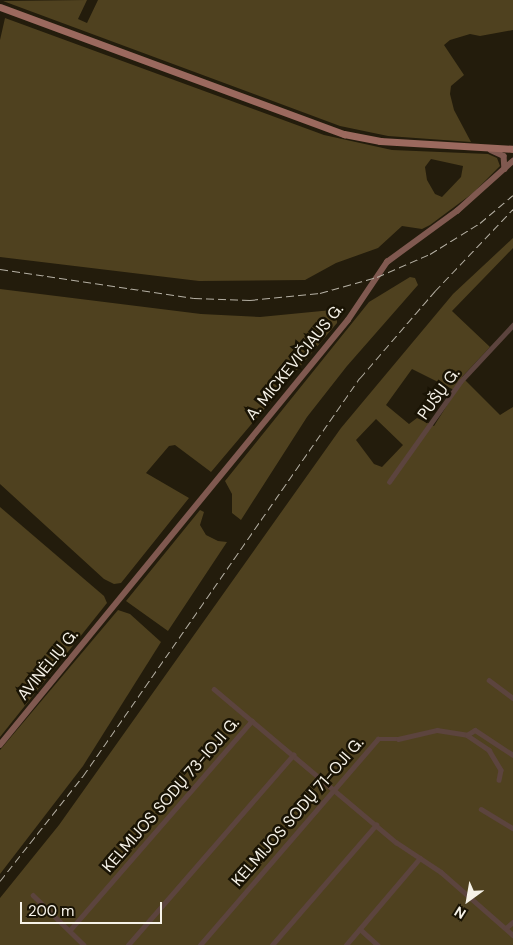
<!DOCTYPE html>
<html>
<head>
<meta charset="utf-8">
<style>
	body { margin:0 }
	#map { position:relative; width:513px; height:945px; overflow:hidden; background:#231c0c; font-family:"DM Sans",sans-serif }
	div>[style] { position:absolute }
	.green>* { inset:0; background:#4f411f }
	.street>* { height:4.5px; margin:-2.25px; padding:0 2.25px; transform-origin:2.25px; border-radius:2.25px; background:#5c443e }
	.secondary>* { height:5.5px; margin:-2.75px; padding:0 2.75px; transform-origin:2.75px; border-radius:2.75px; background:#805950 }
	.primary>* { height:7px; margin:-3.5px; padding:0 3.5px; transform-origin:3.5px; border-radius:3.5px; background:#9b695e }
	.rail>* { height:1px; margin-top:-0.5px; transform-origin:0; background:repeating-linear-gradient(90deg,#b5b0a4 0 8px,transparent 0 12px) }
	span { translate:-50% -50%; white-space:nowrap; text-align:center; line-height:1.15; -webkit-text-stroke:5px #191304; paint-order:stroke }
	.street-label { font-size:16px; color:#f6f2e8 }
	.north { position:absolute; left:443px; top:875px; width:50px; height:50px; -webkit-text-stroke:4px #191304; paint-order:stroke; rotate:212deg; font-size:14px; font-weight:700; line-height:20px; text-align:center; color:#f6f2e8 }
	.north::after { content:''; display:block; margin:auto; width:18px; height:22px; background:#f6f2e8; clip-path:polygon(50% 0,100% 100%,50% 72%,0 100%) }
	.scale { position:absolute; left:20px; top:902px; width:142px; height:22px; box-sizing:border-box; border:2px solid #f6f2e8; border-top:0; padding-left:6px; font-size:15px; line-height:18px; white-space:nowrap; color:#f6f2e8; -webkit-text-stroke:4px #191304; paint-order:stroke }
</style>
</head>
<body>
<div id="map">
	<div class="green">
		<div style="clip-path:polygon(87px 0,78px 19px,87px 23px,98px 0,513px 0,513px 30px,480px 36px,470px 34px,450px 40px,444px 45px,464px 75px,451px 86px,450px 94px,454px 110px,471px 142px,388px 136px,340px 126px,3px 1px)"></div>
		<div style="clip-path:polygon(evenodd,5px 18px,324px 135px,392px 150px,488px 154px,497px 158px,500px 166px,473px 193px,430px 225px,422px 229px,402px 226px,378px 248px,336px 263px,305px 280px,199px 281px,0 257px,0 40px,5px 18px,431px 159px,463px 166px,461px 177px,442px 197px,435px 194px,427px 180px,425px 167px,431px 159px)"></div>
		<div style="clip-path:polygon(evenodd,513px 238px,513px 248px,452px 311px,490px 347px,462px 377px,500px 415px,513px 407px,513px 945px,0 945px,0 898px,59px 825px,341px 428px,453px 294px,513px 238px,412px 369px,456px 391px,434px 426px,417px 418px,409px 424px,386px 405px,412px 369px,513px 238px,376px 419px,403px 445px,382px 467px,374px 464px,356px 440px,376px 419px)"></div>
		<div style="clip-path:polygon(410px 277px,415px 278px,418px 285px,347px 366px,307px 417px,241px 520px,232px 513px,232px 494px,225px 481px,369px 302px)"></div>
		<div style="clip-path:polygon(0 289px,201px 314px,260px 317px,332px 310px,337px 313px,337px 323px,211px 472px,175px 445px,169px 446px,146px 473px,189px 498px,121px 583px,114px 584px,104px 579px,0 484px)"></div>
		<div style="clip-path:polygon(0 507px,104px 596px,107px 603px,0 737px)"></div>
		<div style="clip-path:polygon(200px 510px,204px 512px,200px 525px,206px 535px,218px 541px,227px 542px,168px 631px,126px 601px)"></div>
		<div style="clip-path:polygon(118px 610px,130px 614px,161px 642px,83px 766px,0 874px,0 750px)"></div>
	</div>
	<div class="street">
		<div style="left:389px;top:482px;width:123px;rotate:-54.6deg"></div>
		<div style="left:460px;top:382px;width:78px;rotate:-47.1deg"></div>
		<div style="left:489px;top:680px;width:30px;rotate:37deg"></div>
		<div style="left:214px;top:689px;width:238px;rotate:40.1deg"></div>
		<div style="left:396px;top:842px;width:54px;rotate:33.7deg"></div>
		<div style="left:441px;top:872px;width:96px;rotate:41.2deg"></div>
		<div style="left:467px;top:735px;width:27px;rotate:34deg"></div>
		<div style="left:489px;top:750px;width:23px;rotate:59deg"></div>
		<div style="left:501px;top:770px;width:10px;rotate:101deg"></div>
		<div style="left:481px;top:809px;width:37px;rotate:31deg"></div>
		<div style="left:33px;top:895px;width:71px;rotate:44.4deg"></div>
		<div style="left:506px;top:928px;width:9px;rotate:-41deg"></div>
		<div style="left:360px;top:929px;width:24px;rotate:42deg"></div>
		<div style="left:70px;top:930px;width:277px;rotate:-49deg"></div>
		<div style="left:128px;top:945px;width:252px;rotate:-49deg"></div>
		<div style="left:200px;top:945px;width:272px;rotate:-49.2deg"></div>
		<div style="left:378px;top:739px;width:20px"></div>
		<div style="left:398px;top:739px;width:40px;rotate:-13deg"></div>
		<div style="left:437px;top:730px;width:30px;rotate:9deg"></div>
		<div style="left:467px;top:735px;width:9px;rotate:-32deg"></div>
		<div style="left:475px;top:730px;width:45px;rotate:33.3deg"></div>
		<div style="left:272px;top:945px;width:159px;rotate:-49.1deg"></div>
		<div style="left:346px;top:945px;width:114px;rotate:-49.6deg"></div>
	</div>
	<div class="secondary">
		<div style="left:491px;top:150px;width:14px;rotate:25deg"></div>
		<div style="left:504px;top:156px;width:13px;rotate:86deg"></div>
		<div style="left:0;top:745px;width:549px;rotate:-50.69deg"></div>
		<div style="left:348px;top:320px;width:70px;rotate:-56.1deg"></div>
		<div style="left:387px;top:262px;width:87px;rotate:-36.1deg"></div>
		<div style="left:457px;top:211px;width:75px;rotate:-41.8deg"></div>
	</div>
	<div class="primary">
		<div style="left:0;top:7px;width:367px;rotate:20.3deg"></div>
		<div style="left:344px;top:134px;width:37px;rotate:11deg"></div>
		<div style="left:380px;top:141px;width:133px;rotate:3.4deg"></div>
	</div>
	<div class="rail">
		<div style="left:0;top:269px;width:196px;rotate:8.5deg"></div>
		<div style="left:194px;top:298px;width:56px;rotate:2deg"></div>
		<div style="left:250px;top:300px;width:70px;rotate:-5.7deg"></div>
		<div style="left:320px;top:293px;width:59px;rotate:-15.7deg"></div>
		<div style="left:377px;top:277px;width:58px;rotate:-23.5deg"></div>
		<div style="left:430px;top:254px;width:59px;rotate:-31.8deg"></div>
		<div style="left:480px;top:223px;width:43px;rotate:-40.3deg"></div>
		<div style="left:0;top:881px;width:134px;rotate:-51.7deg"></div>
		<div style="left:83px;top:776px;width:485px;rotate:-55.2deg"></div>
		<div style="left:360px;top:378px;width:115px;rotate:-49.2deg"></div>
		<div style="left:435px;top:291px;width:113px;rotate:-46.4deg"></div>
	</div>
	<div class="street-label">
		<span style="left:295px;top:362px;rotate:-51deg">A. MICKEVIČIAUS G.</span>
		<span style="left:439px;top:394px;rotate:-54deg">PUŠŲ G.</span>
		<span style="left:48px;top:665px;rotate:-51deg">AVINĖLIŲ G.</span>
		<span style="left:171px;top:795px;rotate:-49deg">KELMIJOS SODŲ 73-IOJI G.</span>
		<span style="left:298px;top:812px;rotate:-49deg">KELMIJOS SODŲ 71-OJI G.</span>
	</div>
	<div class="north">N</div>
	<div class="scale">200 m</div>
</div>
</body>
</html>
